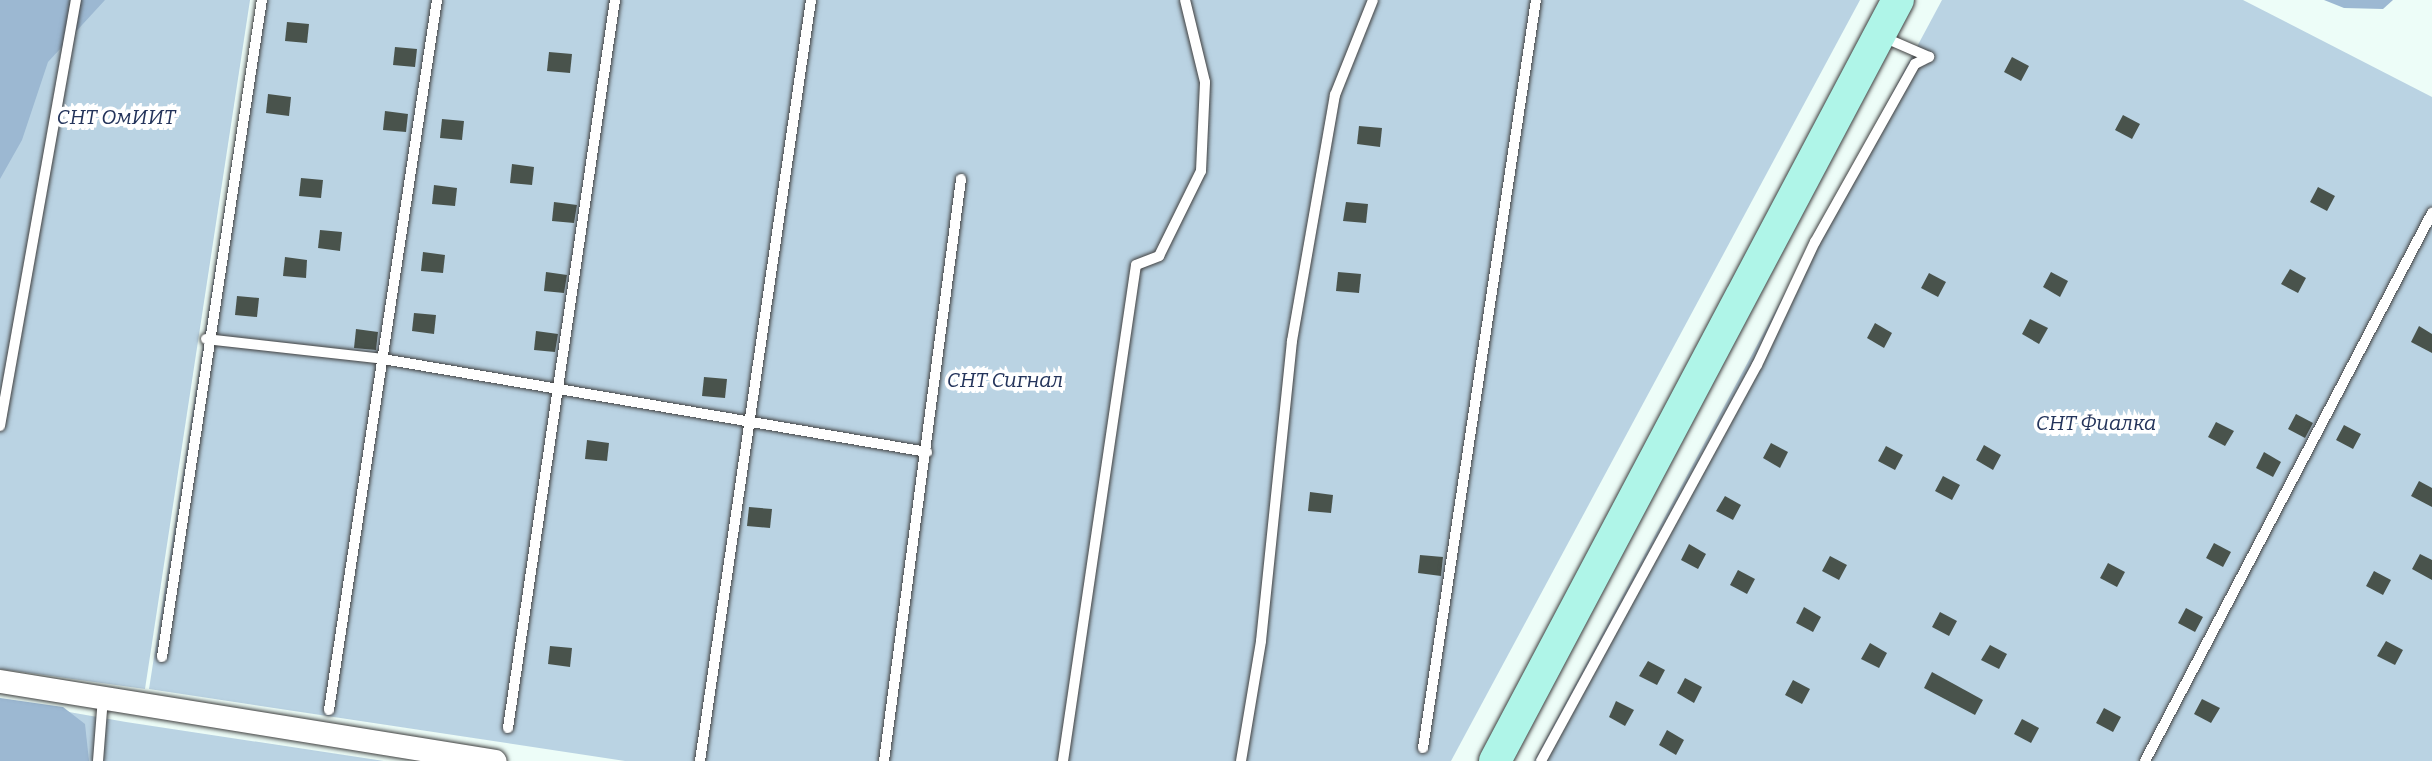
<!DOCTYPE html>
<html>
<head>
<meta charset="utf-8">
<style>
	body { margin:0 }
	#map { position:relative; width:2432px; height:761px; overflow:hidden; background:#edfdf8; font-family:Bitter,serif }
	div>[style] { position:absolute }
	.green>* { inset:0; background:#bad3e3 }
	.forest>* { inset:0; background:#9cb8d2 }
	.building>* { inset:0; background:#49534c }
	.roads { filter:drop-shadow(0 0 2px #3f3f3f) drop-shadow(0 0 2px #3f3f3f) }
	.lane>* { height:10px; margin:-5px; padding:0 5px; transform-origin:5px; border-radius:5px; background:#fff }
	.street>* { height:23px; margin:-11.5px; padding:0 11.5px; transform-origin:11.5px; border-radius:11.5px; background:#fff }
	.secondary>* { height:32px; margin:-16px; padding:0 16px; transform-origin:16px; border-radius:16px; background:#aff5e8 }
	span { translate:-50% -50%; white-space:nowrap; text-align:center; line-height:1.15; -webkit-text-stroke:7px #fff; paint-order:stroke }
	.park-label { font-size:21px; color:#24345b; font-style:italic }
</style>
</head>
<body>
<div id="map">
	<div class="green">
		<div style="clip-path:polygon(0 0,250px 0,145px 689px,0 669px)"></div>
		<div style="clip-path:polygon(257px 0,1860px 0,1451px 761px,625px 761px,149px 689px)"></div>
		<div style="clip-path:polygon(1942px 0,2243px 0,2432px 97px,2432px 761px,1534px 761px)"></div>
		<div style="clip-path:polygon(6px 701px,126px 722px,384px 761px,0 761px)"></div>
	</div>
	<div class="forest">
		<div style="clip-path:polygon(0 0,105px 0,48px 62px,22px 140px,0 179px)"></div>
		<div style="clip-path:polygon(2324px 0,2393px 0,2383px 9px,2344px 8px)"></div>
		<div style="clip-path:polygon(0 698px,63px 707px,85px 724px,89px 761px,0 761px)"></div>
	</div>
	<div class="building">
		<div style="clip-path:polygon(287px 22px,309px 24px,307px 43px,285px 41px)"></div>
		<div style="clip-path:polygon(395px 47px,417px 49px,415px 67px,393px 65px)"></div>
		<div style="clip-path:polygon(549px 52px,572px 54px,570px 73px,547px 71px)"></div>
		<div style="clip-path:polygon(2012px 57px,2029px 66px,2021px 81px,2004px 72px)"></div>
		<div style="clip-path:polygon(268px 94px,291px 97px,289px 116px,266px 113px)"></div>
		<div style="clip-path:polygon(385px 111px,408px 114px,406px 132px,383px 130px)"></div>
		<div style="clip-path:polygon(2123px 115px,2140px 124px,2132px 139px,2115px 130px)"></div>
		<div style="clip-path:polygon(442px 119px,464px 121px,462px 140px,440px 138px)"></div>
		<div style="clip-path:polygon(1359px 126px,1382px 128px,1380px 147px,1357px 144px)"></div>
		<div style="clip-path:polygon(512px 164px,534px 167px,532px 185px,510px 183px)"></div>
		<div style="clip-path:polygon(301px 178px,323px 180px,321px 198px,299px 196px)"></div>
		<div style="clip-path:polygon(434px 185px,457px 188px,455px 206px,432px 204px)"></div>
		<div style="clip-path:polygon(2318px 187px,2335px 196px,2327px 211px,2310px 202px)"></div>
		<div style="clip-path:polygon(554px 202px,577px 205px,574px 223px,552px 221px)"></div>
		<div style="clip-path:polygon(1346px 202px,1368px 204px,1366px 223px,1343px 221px)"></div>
		<div style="clip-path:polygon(320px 230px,342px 232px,340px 251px,318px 248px)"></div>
		<div style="clip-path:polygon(423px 252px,445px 255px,443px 273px,421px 271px)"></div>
		<div style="clip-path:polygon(285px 257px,307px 260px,306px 278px,283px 276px)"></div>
		<div style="clip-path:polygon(2290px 269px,2306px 278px,2298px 293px,2281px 284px)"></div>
		<div style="clip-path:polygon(546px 272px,567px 275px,564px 293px,544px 291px)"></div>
		<div style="clip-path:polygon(1338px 272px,1361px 274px,1359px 293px,1336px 291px)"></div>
		<div style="clip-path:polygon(2051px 272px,2068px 281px,2060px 297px,2043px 287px)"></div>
		<div style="clip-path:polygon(1929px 273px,1946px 282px,1938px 297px,1921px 288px)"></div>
		<div style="clip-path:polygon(237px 296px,259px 298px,257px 317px,235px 315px)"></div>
		<div style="clip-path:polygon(414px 313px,436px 315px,434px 334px,412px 331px)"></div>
		<div style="clip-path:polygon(2030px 319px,2048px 328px,2039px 344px,2022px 334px)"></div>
		<div style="clip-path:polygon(1875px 323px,1892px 333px,1884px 348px,1867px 338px)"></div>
		<div style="clip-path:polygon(2419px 326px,2432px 334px,2432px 353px,2411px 342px)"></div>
		<div style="clip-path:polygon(356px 329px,378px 332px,376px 350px,354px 348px)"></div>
		<div style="clip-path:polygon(536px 331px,558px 334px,555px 352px,534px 350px)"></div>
		<div style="clip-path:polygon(704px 377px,727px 379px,725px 398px,702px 396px)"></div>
		<div style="clip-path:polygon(2296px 414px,2313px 423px,2305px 438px,2288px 429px)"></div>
		<div style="clip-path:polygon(2216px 422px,2234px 431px,2225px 446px,2208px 437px)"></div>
		<div style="clip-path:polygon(2344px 425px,2361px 434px,2353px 449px,2336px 440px)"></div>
		<div style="clip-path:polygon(587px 440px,609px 443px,607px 461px,585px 459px)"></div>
		<div style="clip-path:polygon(1771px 443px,1788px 452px,1780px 468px,1763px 458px)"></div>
		<div style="clip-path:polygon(1984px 445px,2001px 455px,1993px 470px,1976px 460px)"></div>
		<div style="clip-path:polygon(1886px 446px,1903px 455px,1895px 470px,1878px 461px)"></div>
		<div style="clip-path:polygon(2264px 452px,2281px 462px,2273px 477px,2256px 468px)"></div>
		<div style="clip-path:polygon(1943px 476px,1960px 485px,1952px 500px,1935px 491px)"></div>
		<div style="clip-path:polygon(2419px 481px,2432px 488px,2432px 507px,2411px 496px)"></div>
		<div style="clip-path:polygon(1310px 492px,1333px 495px,1331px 513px,1308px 511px)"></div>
		<div style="clip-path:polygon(1725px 496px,1741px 505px,1733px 520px,1716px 511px)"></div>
		<div style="clip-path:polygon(749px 507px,772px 509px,770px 528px,747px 526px)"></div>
		<div style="clip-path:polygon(2214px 543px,2231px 552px,2223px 567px,2206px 558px)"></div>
		<div style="clip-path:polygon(1689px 544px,1706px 554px,1698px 569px,1681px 560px)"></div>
		<div style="clip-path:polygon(2420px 554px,2432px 560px,2432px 580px,2412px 569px)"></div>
		<div style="clip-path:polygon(1420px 555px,1443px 557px,1441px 576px,1418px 573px)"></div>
		<div style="clip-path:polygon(1830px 556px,1847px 565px,1839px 580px,1822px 571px)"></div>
		<div style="clip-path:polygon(2108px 563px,2125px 572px,2117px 587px,2100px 578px)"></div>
		<div style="clip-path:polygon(1738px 570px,1755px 579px,1747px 594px,1730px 585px)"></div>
		<div style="clip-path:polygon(2374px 571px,2391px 580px,2383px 595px,2366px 586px)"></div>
		<div style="clip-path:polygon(1804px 607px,1821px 617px,1813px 632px,1796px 623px)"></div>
		<div style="clip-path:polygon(2186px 608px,2203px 617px,2195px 632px,2178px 623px)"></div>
		<div style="clip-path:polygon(1940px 612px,1957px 621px,1949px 636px,1932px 627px)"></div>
		<div style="clip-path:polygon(2386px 641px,2403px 650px,2395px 665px,2377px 656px)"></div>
		<div style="clip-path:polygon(1870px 643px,1887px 653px,1879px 668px,1861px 659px)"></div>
		<div style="clip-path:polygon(1990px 645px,2007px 654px,1999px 669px,1981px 660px)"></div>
		<div style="clip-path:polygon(550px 646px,572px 648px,570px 667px,548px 664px)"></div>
		<div style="clip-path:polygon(1648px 661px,1665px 670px,1657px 685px,1639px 676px)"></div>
		<div style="clip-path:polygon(1932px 672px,1983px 700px,1975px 715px,1924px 688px)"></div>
		<div style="clip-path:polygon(1685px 678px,1702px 687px,1694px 703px,1677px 693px)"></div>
		<div style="clip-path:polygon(1793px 680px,1810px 689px,1802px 704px,1785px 695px)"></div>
		<div style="clip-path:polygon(2202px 699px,2220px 708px,2211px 723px,2194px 714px)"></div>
		<div style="clip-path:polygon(1616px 701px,1634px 710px,1625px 726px,1609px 717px)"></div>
		<div style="clip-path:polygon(2104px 708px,2121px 717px,2113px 732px,2096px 723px)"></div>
		<div style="clip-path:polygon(2022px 719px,2039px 728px,2031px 743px,2014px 734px)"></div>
		<div style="clip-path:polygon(1667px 730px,1684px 740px,1676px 755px,1659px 745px)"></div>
	</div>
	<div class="roads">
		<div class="lane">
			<div style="left:1883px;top:37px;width:50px;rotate:23.5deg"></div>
			<div style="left:206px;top:339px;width:178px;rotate:6.4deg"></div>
			<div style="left:383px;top:359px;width:552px;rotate:9.7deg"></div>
			<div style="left:0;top:426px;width:433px;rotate:-79.9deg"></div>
			<div style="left:162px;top:657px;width:665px;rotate:-81.35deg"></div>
			<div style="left:329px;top:710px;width:718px;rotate:-81.35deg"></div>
			<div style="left:508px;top:728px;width:736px;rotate:-81.64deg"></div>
			<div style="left:1423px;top:748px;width:756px;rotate:-81.41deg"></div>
			<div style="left:98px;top:761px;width:64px;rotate:-85.5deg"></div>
			<div style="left:700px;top:761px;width:769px;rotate:-81.7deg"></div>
			<div style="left:884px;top:761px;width:587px;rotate:-82.46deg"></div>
			<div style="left:1063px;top:761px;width:501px;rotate:-81.63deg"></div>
			<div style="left:1136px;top:265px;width:25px;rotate:-21deg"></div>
			<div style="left:1159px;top:256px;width:95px;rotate:-63.7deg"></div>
			<div style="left:1201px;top:171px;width:89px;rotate:-87.4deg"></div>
			<div style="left:1205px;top:82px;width:84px;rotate:-103.7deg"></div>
			<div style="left:1241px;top:761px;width:122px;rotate:-80.5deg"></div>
			<div style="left:1261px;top:641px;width:302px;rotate:-84.1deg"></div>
			<div style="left:1292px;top:341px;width:250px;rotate:-80.1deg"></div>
			<div style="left:1335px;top:95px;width:102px;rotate:-68.2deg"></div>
			<div style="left:1541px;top:761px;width:451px;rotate:-61.4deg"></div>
			<div style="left:1757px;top:365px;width:136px;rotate:-64.8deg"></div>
			<div style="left:1815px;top:242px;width:204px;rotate:-60.7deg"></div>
			<div style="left:1915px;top:64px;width:16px;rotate:-27deg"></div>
			<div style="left:2145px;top:761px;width:619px;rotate:-62.36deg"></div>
		</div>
		<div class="street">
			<div style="left:0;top:681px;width:501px;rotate:9.18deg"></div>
		</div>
		<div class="secondary">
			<div style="left:1495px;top:761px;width:861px;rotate:-62.1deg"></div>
		</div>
	</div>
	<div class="park-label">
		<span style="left:116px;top:117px">СНТ ОмИИТ</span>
		<span style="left:1005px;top:380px">СНТ Сигнал</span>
		<span style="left:2096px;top:423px">СНТ Фиалка</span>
	</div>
</div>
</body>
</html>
